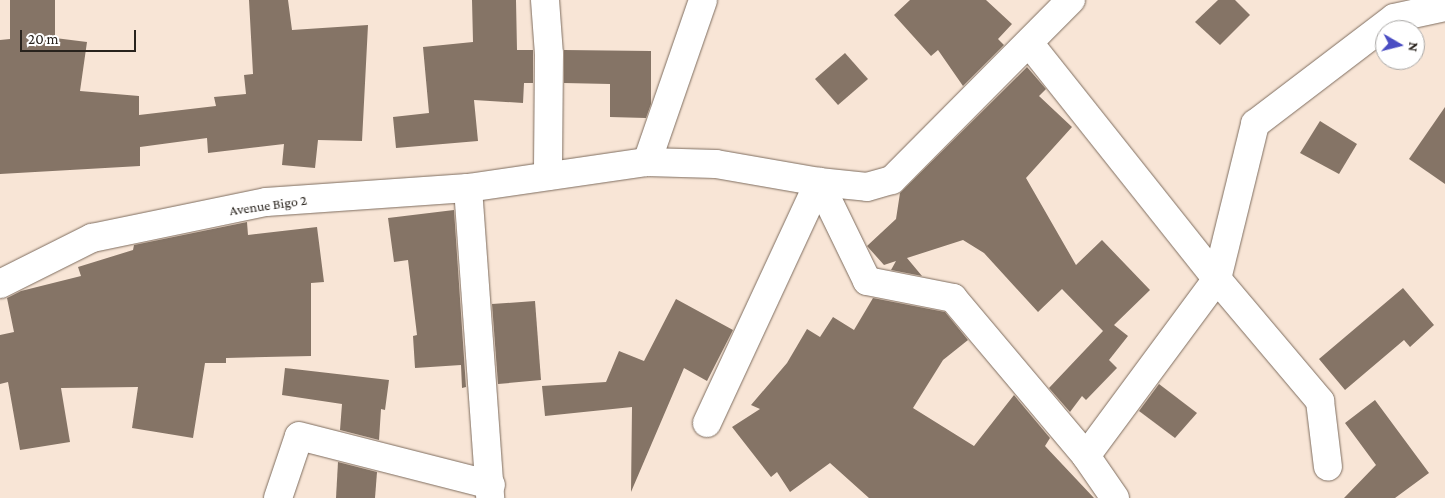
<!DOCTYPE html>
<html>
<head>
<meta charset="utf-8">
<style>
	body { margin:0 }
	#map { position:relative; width:1445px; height:498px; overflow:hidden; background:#f8e5d6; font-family:"Crimson Pro",serif }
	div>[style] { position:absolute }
	.building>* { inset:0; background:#857466 }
	.roads { filter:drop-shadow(0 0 1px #7e6d5f) drop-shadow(0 0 1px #7e6d5f) }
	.minor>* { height:28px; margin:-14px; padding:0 14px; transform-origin:14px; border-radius:14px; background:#fff }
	span { translate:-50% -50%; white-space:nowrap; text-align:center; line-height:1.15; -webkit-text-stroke:4.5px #fff; paint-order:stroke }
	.street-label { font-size:14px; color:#29231d }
	.north { position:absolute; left:1375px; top:20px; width:50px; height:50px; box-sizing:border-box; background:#fff; border:1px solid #a9a7a5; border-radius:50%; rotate:98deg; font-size:14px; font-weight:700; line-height:20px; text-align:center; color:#29231d }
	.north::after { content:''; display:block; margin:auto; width:18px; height:22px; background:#4a4dc3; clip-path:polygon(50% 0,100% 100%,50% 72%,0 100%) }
	.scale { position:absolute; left:20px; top:30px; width:116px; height:22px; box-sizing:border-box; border:2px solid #29231d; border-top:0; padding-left:6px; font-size:15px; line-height:18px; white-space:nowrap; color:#29231d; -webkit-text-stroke:4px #fff; paint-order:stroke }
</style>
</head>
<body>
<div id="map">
	<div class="building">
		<div style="clip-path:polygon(10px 0,55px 0,55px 38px,87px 42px,80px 91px,139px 96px,139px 115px,216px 106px,214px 97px,246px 94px,244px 75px,253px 74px,249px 0,288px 0,292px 30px,368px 25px,362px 141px,318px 140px,315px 168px,282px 165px,284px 144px,208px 153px,207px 138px,140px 147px,140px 166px,0 174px,0 40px,10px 39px)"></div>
		<div style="clip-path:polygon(472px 0,516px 0,517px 50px,533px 50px,533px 83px,524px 83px,523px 103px,474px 100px,478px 141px,396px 148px,393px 117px,429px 113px,423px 47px,473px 42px)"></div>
		<div style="clip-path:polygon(910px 0,986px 0,1012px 24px,998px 39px,1004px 45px,963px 86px,938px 50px,931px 56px,894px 15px)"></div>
		<div style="clip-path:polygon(1218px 0,1235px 0,1250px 15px,1220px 45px,1195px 22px)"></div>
		<div style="clip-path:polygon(564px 50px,651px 51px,651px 104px,646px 118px,610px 117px,610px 84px,564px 83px)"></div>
		<div style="clip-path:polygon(845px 53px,868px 79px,838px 105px,815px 79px)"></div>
		<div style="clip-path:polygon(1027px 67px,1046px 89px,1039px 96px,1072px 127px,1026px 178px,1076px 265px,1102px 240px,1150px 290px,1114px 325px,1128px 336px,1109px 360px,1117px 368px,1086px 400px,1082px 396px,1070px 412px,1049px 388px,1103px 331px,1062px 289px,1038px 312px,984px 253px,963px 240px,907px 258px,922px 276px,891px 270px,896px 261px,884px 265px,867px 246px,896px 219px,900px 193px)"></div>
		<div style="clip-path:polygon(1445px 107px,1445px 184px,1409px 159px)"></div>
		<div style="clip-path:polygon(1320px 121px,1357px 144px,1339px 174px,1300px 153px)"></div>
		<div style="clip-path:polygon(454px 210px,466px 387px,462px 388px,461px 365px,415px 368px,413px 336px,417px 335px,408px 260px,394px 262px,388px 218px)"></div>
		<div style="clip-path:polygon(247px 222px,248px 235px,317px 227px,324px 282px,311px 283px,311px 356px,226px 358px,226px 363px,205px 363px,193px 438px,132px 428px,138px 387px,61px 388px,70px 442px,20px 450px,8px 382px,0 384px,0 335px,14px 332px,7px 298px,21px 291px,81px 276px,78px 267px,133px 250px,134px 245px)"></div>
		<div style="clip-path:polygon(1403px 288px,1434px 325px,1410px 347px,1404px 340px,1345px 390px,1319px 359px)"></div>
		<div style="clip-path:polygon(873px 298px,945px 312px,968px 340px,943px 360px,913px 408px,974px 446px,1014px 395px,1050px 438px,1045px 446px,1094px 498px,869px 498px,830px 463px,790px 492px,777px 472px,771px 477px,732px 427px,760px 409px,751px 405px,787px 363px,807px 329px,820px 337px,833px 317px,854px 330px)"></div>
		<div style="clip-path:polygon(676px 299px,733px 330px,707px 381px,684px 368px,631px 492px,632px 407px,545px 416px,542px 386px,606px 382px,619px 351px,644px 361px)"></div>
		<div style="clip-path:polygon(535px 301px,541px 380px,498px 384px,492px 304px)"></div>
		<div style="clip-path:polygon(285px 368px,389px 380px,385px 410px,381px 409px,379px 440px,340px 430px,342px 404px,282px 395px)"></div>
		<div style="clip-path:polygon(1159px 384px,1197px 413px,1175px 438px,1139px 411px)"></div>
		<div style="clip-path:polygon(1375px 400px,1429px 473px,1395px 498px,1344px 498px,1376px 465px,1345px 423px)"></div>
		<div style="clip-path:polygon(338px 462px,377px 472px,375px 498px,336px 498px)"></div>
	</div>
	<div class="roads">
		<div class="minor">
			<div style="left:545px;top:0;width:54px;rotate:85.8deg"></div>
			<div style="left:549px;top:54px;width:122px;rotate:90.5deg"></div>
			<div style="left:1029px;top:43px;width:302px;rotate:51.5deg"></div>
			<div style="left:1217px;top:279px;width:160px;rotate:49.8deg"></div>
			<div style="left:1320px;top:401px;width:66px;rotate:83.1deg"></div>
			<div style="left:647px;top:162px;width:171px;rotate:-70.9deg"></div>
			<div style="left:819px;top:182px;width:110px;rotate:64.1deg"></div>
			<div style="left:867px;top:281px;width:88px;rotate:11.2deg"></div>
			<div style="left:953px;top:298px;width:207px;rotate:49.9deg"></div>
			<div style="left:1086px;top:456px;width:51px;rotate:55.4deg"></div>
			<div style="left:468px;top:188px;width:311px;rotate:85.9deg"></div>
			<div style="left:0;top:284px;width:103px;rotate:-26.6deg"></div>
			<div style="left:92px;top:238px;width:178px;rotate:-11.7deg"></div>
			<div style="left:266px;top:202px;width:202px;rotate:-4deg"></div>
			<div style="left:468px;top:188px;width:181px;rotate:-8.3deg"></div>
			<div style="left:647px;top:162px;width:69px;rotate:1.7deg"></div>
			<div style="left:716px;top:164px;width:105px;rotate:9.9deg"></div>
			<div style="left:819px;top:182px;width:48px;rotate:5.9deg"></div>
			<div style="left:867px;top:187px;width:26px;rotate:-16deg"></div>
			<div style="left:892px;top:180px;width:254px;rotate:-45.2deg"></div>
			<div style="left:707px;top:423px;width:266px;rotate:-65.1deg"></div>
			<div style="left:1086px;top:456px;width:220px;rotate:-53.5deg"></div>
			<div style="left:1217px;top:279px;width:160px;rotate:-76.2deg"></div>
			<div style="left:1255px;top:124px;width:175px;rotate:-37.3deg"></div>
			<div style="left:1394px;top:18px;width:52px;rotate:-12.2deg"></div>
			<div style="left:278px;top:498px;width:65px;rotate:-71.3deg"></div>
			<div style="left:299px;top:436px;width:198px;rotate:14.3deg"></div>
		</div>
	</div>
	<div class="street-label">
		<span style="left:268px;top:205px;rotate:-8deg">Avenue Bigo 2</span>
	</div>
	<div class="north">N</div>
	<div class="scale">20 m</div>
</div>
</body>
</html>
